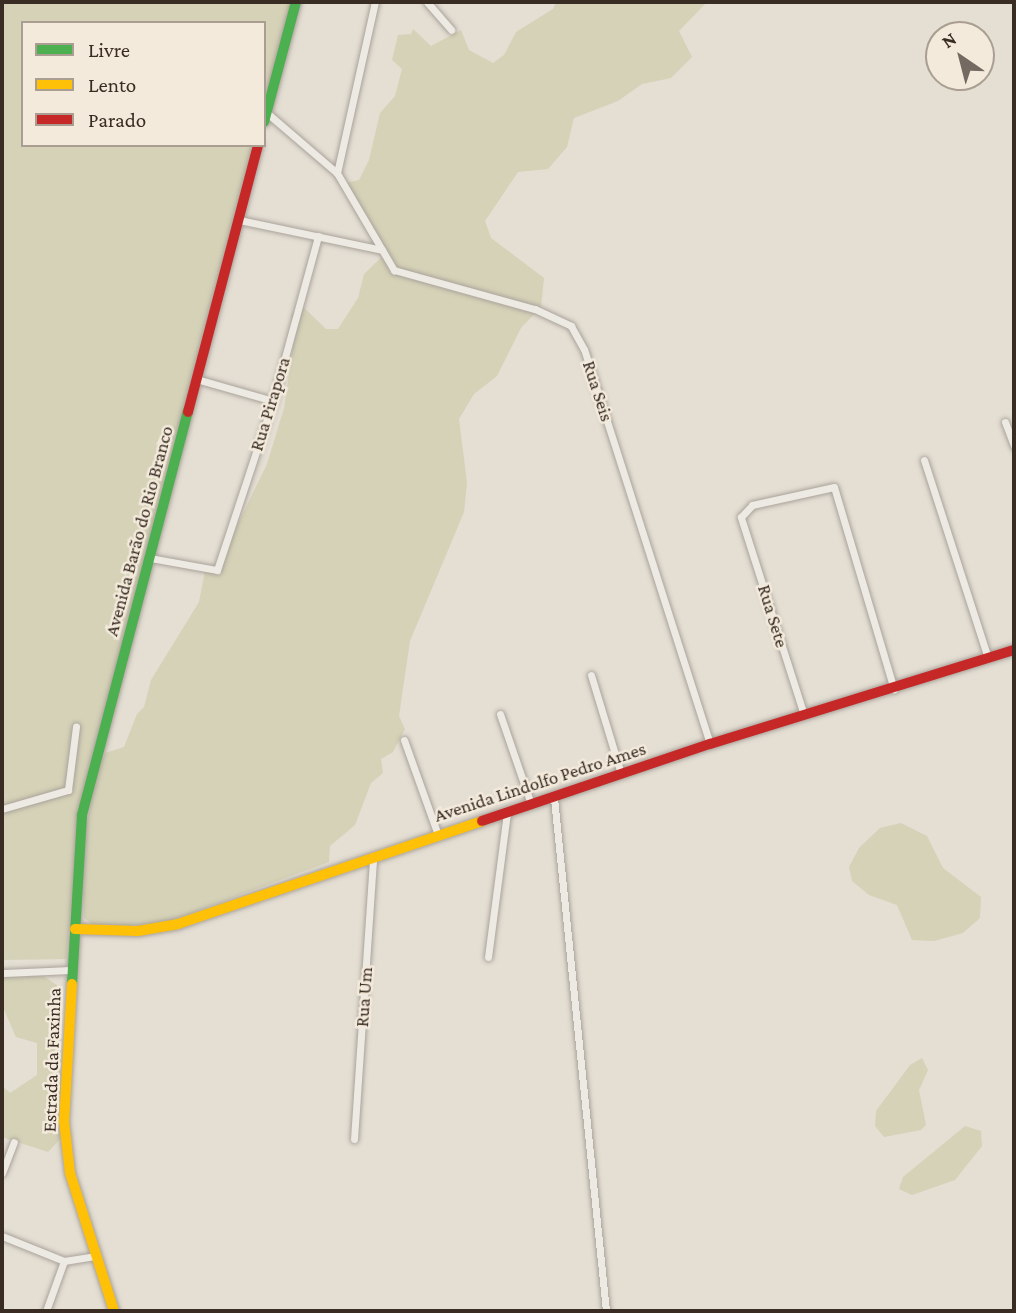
<!DOCTYPE html>
<html>
<head>
<meta charset="utf-8">
<style>
	body { margin:0 }
	#map { position:relative; width:1016px; height:1313px; overflow:hidden; background:#e4ded3; font-family:"Crimson Pro",serif }
	div>[style] { position:absolute }
	.green>* { inset:0; background:#d5d2b7 }
	.roads { filter:drop-shadow(0 0 2px #aaa39b) drop-shadow(0 0 2px #aaa39b) }
	.street>* { height:7px; margin:-3.5px; padding:0 3.5px; transform-origin:3.5px; border-radius:3.5px; background:#ede9e3 }
	.fast>* { height:10px; margin:-5px; padding:0 5px; transform-origin:5px; border-radius:5px; background:#4caf50 }
	.slow>* { height:10px; margin:-5px; padding:0 5px; transform-origin:5px; border-radius:5px; background:#ffc107 }
	.jam>* { height:10px; margin:-5px; padding:0 5px; transform-origin:5px; border-radius:5px; background:#c62828 }
	span { translate:-50% -50%; white-space:nowrap; text-align:center; line-height:1.15; -webkit-text-stroke:5px #f3eadb; paint-order:stroke }
	.street-label { font-size:19px; color:#392c23 }
	.frame { position:absolute; inset:0; border:4px solid #392c23; pointer-events:none }
	.legend { position:absolute; left:21px; top:21px; width:245px; height:126px; box-sizing:border-box; background:#f3eadb; border:2px solid #a99e91; margin:0; padding:9px 12px; list-style:none; font-size:21px; color:#392c23 }
	.legend li { display:flex; align-items:center; gap:14px; height:35px }
	.legend b { width:35px; border:2px solid #a99e91 }
	.north { position:absolute; left:925px; top:21px; width:70px; height:70px; box-sizing:border-box; background:#f3eadb; border:2px solid #a99e91; border-radius:50%; rotate:325deg; font-size:19px; font-weight:700; line-height:28px; text-align:center; color:#392c23 }
	.north::after { content:''; display:block; margin:auto; width:24px; height:32px; background:#756a61; clip-path:polygon(50% 0,100% 100%,50% 72%,0 100%) }
</style>
</head>
<body>
<div id="map">
	<div class="green">
		<div style="clip-path:polygon(2px 2px,294px 2px,264px 115px,264px 23px,23px 23px,23px 145px,257px 145px,80px 813px,66px 959px,2px 960px)"></div>
		<div style="clip-path:polygon(556px 2px,707px 2px,679px 31px,692px 57px,671px 78px,642px 84px,618px 101px,574px 118px,567px 147px,548px 169px,518px 172px,485px 221px,491px 238px,544px 278px,541px 307px,521px 328px,497px 376px,474px 394px,459px 419px,467px 483px,464px 512px,410px 641px,399px 716px,405px 729px,393px 752px,381px 759px,383px 773px,371px 783px,355px 825px,330px 846px,329px 862px,162px 924px,96px 927px,84px 918px,83px 890px,85px 832px,98px 769px,105px 753px,124px 747px,137px 714px,144px 707px,151px 680px,199px 602px,205px 571px,221px 573px,230px 540px,267px 464px,284px 408px,294px 340px,291px 315px,300px 304px,326px 329px,338px 329px,358px 298px,364px 274px,386px 253px,345px 183px,359px 180px,369px 160px,380px 113px,395px 96px,402px 69px,392px 60px,398px 35px,411px 34px,413px 29px,431px 46px,461px 30px,469px 50px,493px 63px,504px 55px,516px 32px,553px 9px)"></div>
		<div style="clip-path:polygon(901px 823px,927px 836px,943px 868px,981px 897px,980px 918px,963px 933px,934px 941px,912px 940px,897px 905px,869px 895px,852px 881px,849px 867px,859px 848px,880px 828px)"></div>
		<div style="clip-path:polygon(42px 975px,60px 987px,62px 1137px,48px 1152px,2px 1137px,2px 1086px,10px 1093px,37px 1075px,37px 1043px,16px 1037px,2px 1005px,2px 978px)"></div>
		<div style="clip-path:polygon(922px 1058px,928px 1070px,919px 1090px,926px 1125px,921px 1130px,884px 1137px,875px 1126px,876px 1111px,910px 1065px)"></div>
		<div style="clip-path:polygon(965px 1126px,981px 1131px,982px 1146px,955px 1180px,912px 1195px,899px 1189px,903px 1177px)"></div>
	</div>
	<div class="roads">
		<div class="street">
			<div style="left:427px;top:2px;width:37px;rotate:49deg"></div>
			<div style="left:267px;top:113px;width:92px;rotate:40.6deg"></div>
			<div style="left:337px;top:173px;width:113px;rotate:59.6deg"></div>
			<div style="left:394px;top:270px;width:146px;rotate:15.5deg"></div>
			<div style="left:535px;top:309px;width:40px;rotate:25deg"></div>
			<div style="left:571px;top:326px;width:26px;rotate:61deg"></div>
			<div style="left:584px;top:349px;width:415px;rotate:72.3deg"></div>
			<div style="left:337px;top:173px;width:175px;rotate:-77.5deg"></div>
			<div style="left:239px;top:220px;width:146px;rotate:11.8deg"></div>
			<div style="left:200px;top:380px;width:76px;rotate:16deg"></div>
			<div style="left:1005px;top:422px;width:26px;rotate:69deg"></div>
			<div style="left:924px;top:460px;width:208px;rotate:72.1deg"></div>
			<div style="left:150px;top:558px;width:68px;rotate:10.2deg"></div>
			<div style="left:217px;top:570px;width:178px;rotate:-71.7deg"></div>
			<div style="left:273px;top:401px;width:171px;rotate:-74.7deg"></div>
			<div style="left:591px;top:675px;width:103px;rotate:73.1deg"></div>
			<div style="left:500px;top:714px;width:95px;rotate:71deg"></div>
			<div style="left:804px;top:715px;width:208px;rotate:-107.7deg"></div>
			<div style="left:741px;top:517px;width:16px;rotate:-47deg"></div>
			<div style="left:752px;top:505px;width:84px;rotate:-12.4deg"></div>
			<div style="left:834px;top:487px;width:211px;rotate:73.5deg"></div>
			<div style="left:404px;top:740px;width:101px;rotate:70.3deg"></div>
			<div style="left:554px;top:798px;width:516px;rotate:84.21deg"></div>
			<div style="left:2px;top:809px;width:69px;rotate:-16.1deg"></div>
			<div style="left:68px;top:790px;width:64px;rotate:-82.8deg"></div>
			<div style="left:488px;top:957px;width:146px;rotate:-82.5deg"></div>
			<div style="left:2px;top:973px;width:70px;rotate:-2.5deg"></div>
			<div style="left:354px;top:1139px;width:283px;rotate:-86.1deg"></div>
			<div style="left:2px;top:1173px;width:33px;rotate:-69deg"></div>
			<div style="left:2px;top:1236px;width:67px;rotate:22deg"></div>
			<div style="left:64px;top:1261px;width:31px;rotate:-9deg"></div>
			<div style="left:46px;top:1311px;width:53px;rotate:-70.2deg"></div>
		</div>
		<div class="fast">
			<div style="left:264px;top:122px;width:124px;rotate:-75.1deg"></div>
			<div style="left:72px;top:984px;width:169px;rotate:-86.6deg"></div>
			<div style="left:82px;top:815px;width:417px;rotate:-75.3deg"></div>
		</div>
		<div class="slow">
			<div style="left:75px;top:929px;width:63px;rotate:1.8deg"></div>
			<div style="left:138px;top:931px;width:41px;rotate:-9.9deg"></div>
			<div style="left:178px;top:924px;width:321px;rotate:-18.7deg"></div>
			<div style="left:72px;top:984px;width:137px;rotate:93.3deg"></div>
			<div style="left:64px;top:1121px;width:52px;rotate:83.4deg"></div>
			<div style="left:70px;top:1173px;width:145px;rotate:72.3deg"></div>
		</div>
		<div class="jam">
			<div style="left:188px;top:412px;width:276px;rotate:-75.3deg"></div>
			<div style="left:482px;top:821px;width:241px;rotate:-18.7deg"></div>
			<div style="left:710px;top:744px;width:318px;rotate:-17.2deg"></div>
		</div>
	</div>
	<div class="street-label">
		<span style="left:598px;top:391px;rotate:72deg">Rua Seis</span>
		<span style="left:270px;top:404px;rotate:-73deg">Rua Pirapora</span>
		<span style="left:139px;top:531px;rotate:-75deg">Avenida Barão do Rio Branco</span>
		<span style="left:773px;top:616px;rotate:73deg">Rua Sete</span>
		<span style="left:540px;top:782px;rotate:-18deg">Avenida Lindolfo Pedro Ames</span>
		<span style="left:364px;top:997px;rotate:-86deg">Rua Um</span>
		<span style="left:52px;top:1060px;rotate:-88deg">Estrada da Faxinha</span>
	</div>
	<div class="frame"></div>
	<ul class="legend">
	<li><b style="height:9px;background:#4caf50"></b>Livre</li>
	<li><b style="height:9px;background:#ffc107"></b>Lento</li>
	<li><b style="height:9px;background:#c62828"></b>Parado</li>
	</ul>
	<div class="north">N</div>
</div>
</body>
</html>
